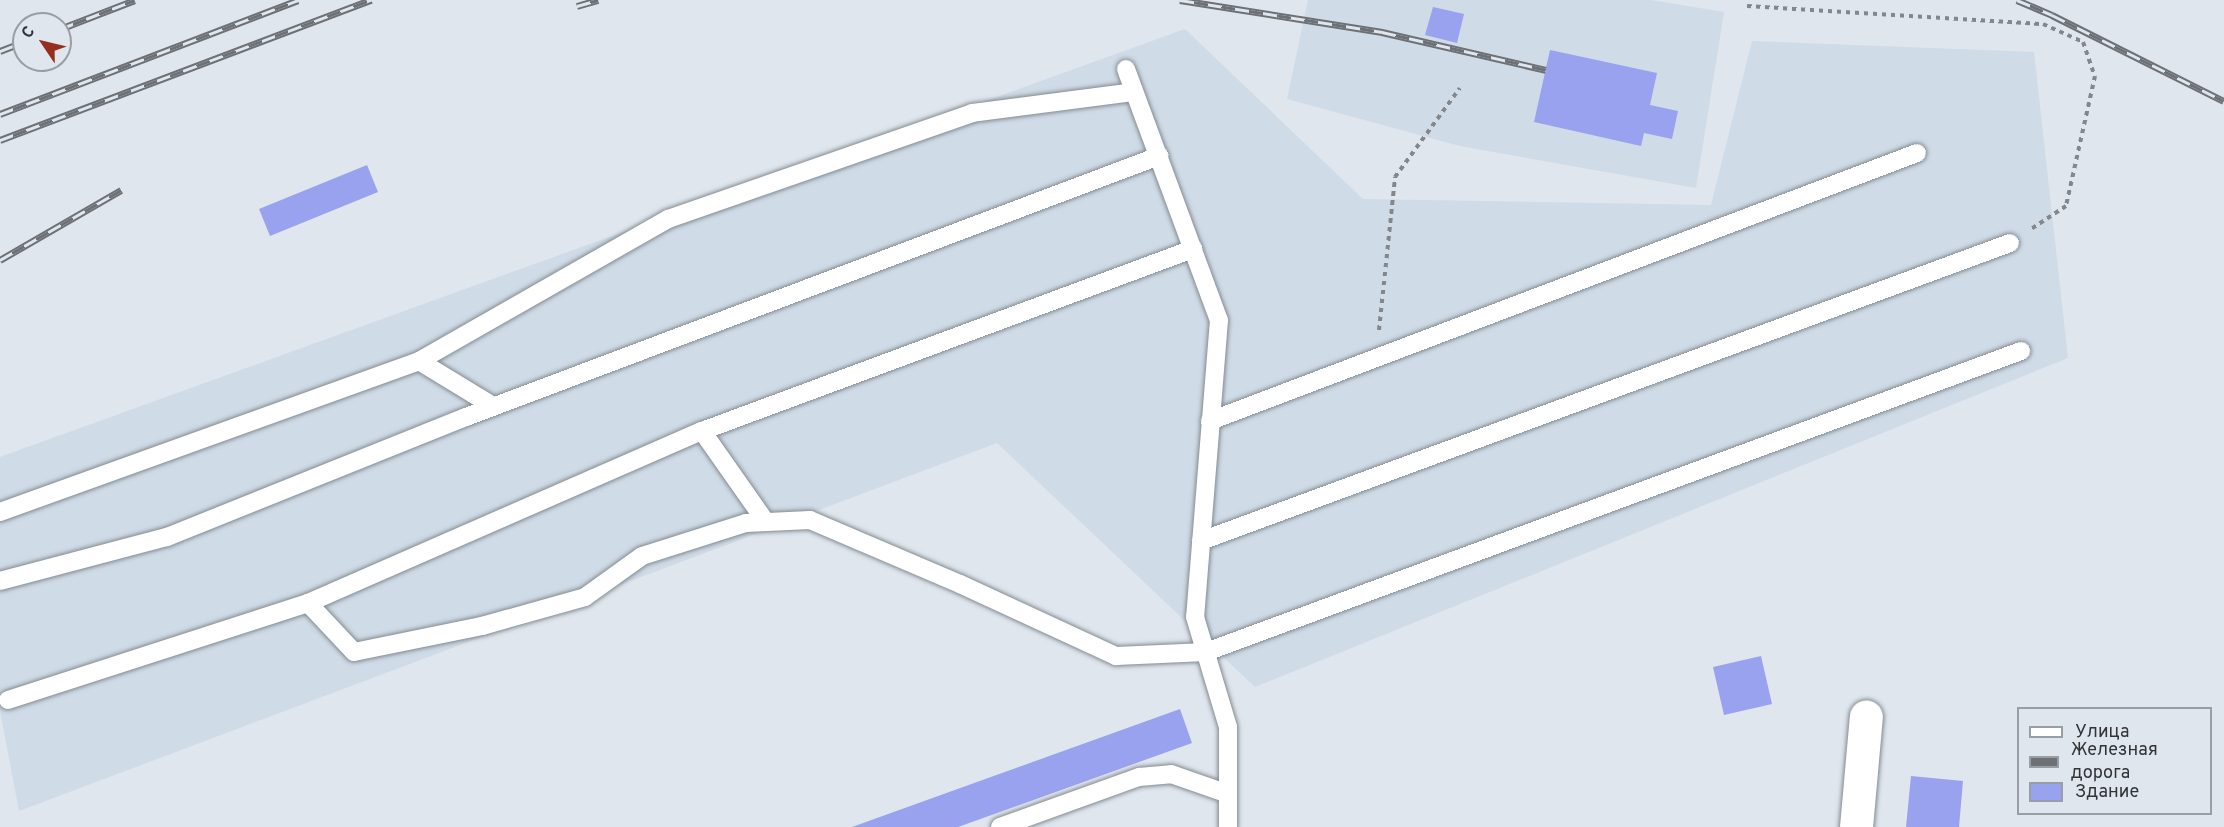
<!DOCTYPE html>
<html>
<head>
<meta charset="utf-8">
<style>
	body { margin:0 }
	#map { position:relative; width:2224px; height:827px; overflow:hidden; background:#dfe6ed; font-family:Overpass,sans-serif }
	div>[style] { position:absolute }
	.built>* { inset:0; background:#cfdbe7 }
	.building>* { inset:0; background:#98a2ee }
	.path>* { height:4px; margin-top:-2px; transform-origin:0; background:repeating-linear-gradient(90deg,#83878c 0 4.5px,transparent 0 9px) }
	.roads { filter:drop-shadow(0 0 2px #848b91) drop-shadow(0 0 2px #848b91) }
	.service>* { height:18px; margin:-9px; padding:0 9px; transform-origin:9px; border-radius:9px; background:#fff }
	.minor>* { height:33px; margin:-16.5px; padding:0 16.5px; transform-origin:16.5px; border-radius:16.5px; background:#fff }
	.rail>* { height:7px; margin-top:-3.5px; transform-origin:0; background:repeating-linear-gradient(90deg,#dfe6ed 0 14px,#6d7175 0 28px); box-sizing:border-box; border-block:2px solid #6d7175 }
	span { translate:-50% -50%; white-space:nowrap; text-align:center; line-height:1.15; -webkit-text-stroke:5px #dfe6ed; paint-order:stroke }
	.legend { position:absolute; left:2017px; top:707px; width:195px; height:108px; box-sizing:border-box; background:#dfe6ed; border:2px solid #999ea4; margin:0; padding:8px 10px; list-style:none; font-size:18px; color:#313336 }
	.legend li { display:flex; align-items:center; gap:12px; height:30px }
	.legend b { width:30px; border:2px solid #999ea4 }
	.north { position:absolute; left:12px; top:12px; width:60px; height:60px; box-sizing:border-box; background:#dfe6ed; border:2px solid #999ea4; border-radius:50%; rotate:305deg; font-size:16px; font-weight:700; line-height:24px; text-align:center; color:#313336 }
	.north::after { content:''; display:block; margin:auto; width:21px; height:27px; background:#972d1d; clip-path:polygon(50% 0,100% 100%,50% 72%,0 100%) }
</style>
</head>
<body>
<div id="map">
	<div class="built">
		<div style="clip-path:polygon(1308px 0,1651px 0,1724px 12px,1696px 188px,1460px 146px,1287px 99px)"></div>
		<div style="clip-path:polygon(1185px 29px,1363px 199px,1711px 205px,1752px 41px,2034px 52px,2068px 358px,1255px 687px,997px 443px,19px 811px,0 711px,0 457px)"></div>
	</div>
	<div class="building">
		<div style="clip-path:polygon(1433px 7px,1464px 14px,1457px 43px,1425px 35px)"></div>
		<div style="clip-path:polygon(1550px 50px,1657px 73px,1650px 105px,1678px 111px,1672px 139px,1644px 133px,1641px 146px,1534px 122px)"></div>
		<div style="clip-path:polygon(367px 165px,378px 192px,270px 236px,259px 209px)"></div>
		<div style="clip-path:polygon(1761px 656px,1772px 704px,1724px 715px,1713px 667px)"></div>
		<div style="clip-path:polygon(1180px 709px,1192px 743px,958px 827px,852px 827px)"></div>
		<div style="clip-path:polygon(1911px 776px,1963px 781px,1959px 827px,1906px 827px)"></div>
	</div>
	<div class="path">
		<div style="left:1747px;top:6px;width:297px;rotate:3.5deg"></div>
		<div style="left:2043px;top:24px;width:44px;rotate:24.2deg"></div>
		<div style="left:2083px;top:42px;width:36px;rotate:71deg"></div>
		<div style="left:2095px;top:76px;width:133px;rotate:102.6deg"></div>
		<div style="left:2066px;top:206px;width:42px;rotate:146.7deg"></div>
		<div style="left:1379px;top:330px;width:154px;rotate:-84deg"></div>
		<div style="left:1395px;top:177px;width:110px;rotate:-53.9deg"></div>
	</div>
	<div class="roads">
		<div class="service">
			<div style="left:1126px;top:69px;width:268px;rotate:69.7deg"></div>
			<div style="left:1219px;top:320px;width:298px;rotate:94.6deg"></div>
			<div style="left:1195px;top:617px;width:115px;rotate:73.3deg"></div>
			<div style="left:1228px;top:727px;width:100px;rotate:90deg"></div>
			<div style="left:419px;top:361px;width:87px;rotate:31.3deg"></div>
			<div style="left:1210px;top:421px;width:756px;rotate:-20.76deg"></div>
			<div style="left:702px;top:431px;width:524px;rotate:-20.34deg"></div>
			<div style="left:0;top:512px;width:445px;rotate:-19.8deg"></div>
			<div style="left:419px;top:361px;width:287px;rotate:-29.7deg"></div>
			<div style="left:668px;top:219px;width:322px;rotate:-19.2deg"></div>
			<div style="left:972px;top:113px;width:163px;rotate:-7.4deg"></div>
			<div style="left:1201px;top:541px;width:862px;rotate:-20.22deg"></div>
			<div style="left:0;top:581px;width:173px;rotate:-14.8deg"></div>
			<div style="left:167px;top:537px;width:322px;rotate:-21.9deg"></div>
			<div style="left:466px;top:417px;width:741px;rotate:-20.64deg"></div>
			<div style="left:308px;top:603px;width:430px;rotate:-23.6deg"></div>
			<div style="left:702px;top:431px;width:111px;rotate:54.9deg"></div>
			<div style="left:8px;top:700px;width:315px;rotate:-17.9deg"></div>
			<div style="left:308px;top:603px;width:67px;rotate:46.8deg"></div>
			<div style="left:354px;top:652px;width:131px;rotate:-11.5deg"></div>
			<div style="left:482px;top:626px;width:107px;rotate:-15.7deg"></div>
			<div style="left:585px;top:597px;width:70px;rotate:-35.7deg"></div>
			<div style="left:642px;top:556px;width:109px;rotate:-17.6deg"></div>
			<div style="left:746px;top:523px;width:64px;rotate:-2.7deg"></div>
			<div style="left:810px;top:520px;width:163px;rotate:23.1deg"></div>
			<div style="left:960px;top:584px;width:172px;rotate:24.8deg"></div>
			<div style="left:1116px;top:656px;width:90px;rotate:-2.5deg"></div>
			<div style="left:1206px;top:652px;width:869px;rotate:-20.27deg"></div>
			<div style="left:1000px;top:827px;width:148px;rotate:-19.8deg"></div>
			<div style="left:1139px;top:777px;width:32px;rotate:-5deg"></div>
			<div style="left:1171px;top:774px;width:60px;rotate:19.3deg"></div>
		</div>
		<div class="minor">
			<div style="left:1856px;top:827px;width:111px;rotate:-84.9deg"></div>
		</div>
	</div>
	<div class="rail">
		<div style="left:1180px;top:0;width:205px;rotate:9deg"></div>
		<div style="left:1382px;top:32px;width:168px;rotate:13deg"></div>
		<div style="left:2017px;top:0;width:38px;rotate:23deg"></div>
		<div style="left:2052px;top:15px;width:192px;rotate:26.6deg"></div>
		<div style="left:577px;top:6px;width:22px;rotate:-16deg"></div>
		<div style="left:60px;top:29px;width:80px;rotate:-21.1deg"></div>
		<div style="left:0;top:51px;width:26px;rotate:-21deg"></div>
		<div style="left:0;top:114px;width:319px;rotate:-20.9deg"></div>
		<div style="left:0;top:140px;width:397px;rotate:-20.7deg"></div>
		<div style="left:0;top:260px;width:140px;rotate:-30deg"></div>
	</div>
	<ul class="legend">
	<li><b style="height:8px;background:#fff"></b>Улица</li>
	<li><b style="height:8px;background:#6d7175"></b>Железная дорога</li>
	<li><b style="height:16px;background:#98a2ee"></b>Здание</li>
	</ul>
	<div class="north">С</div>
</div>
</body>
</html>
